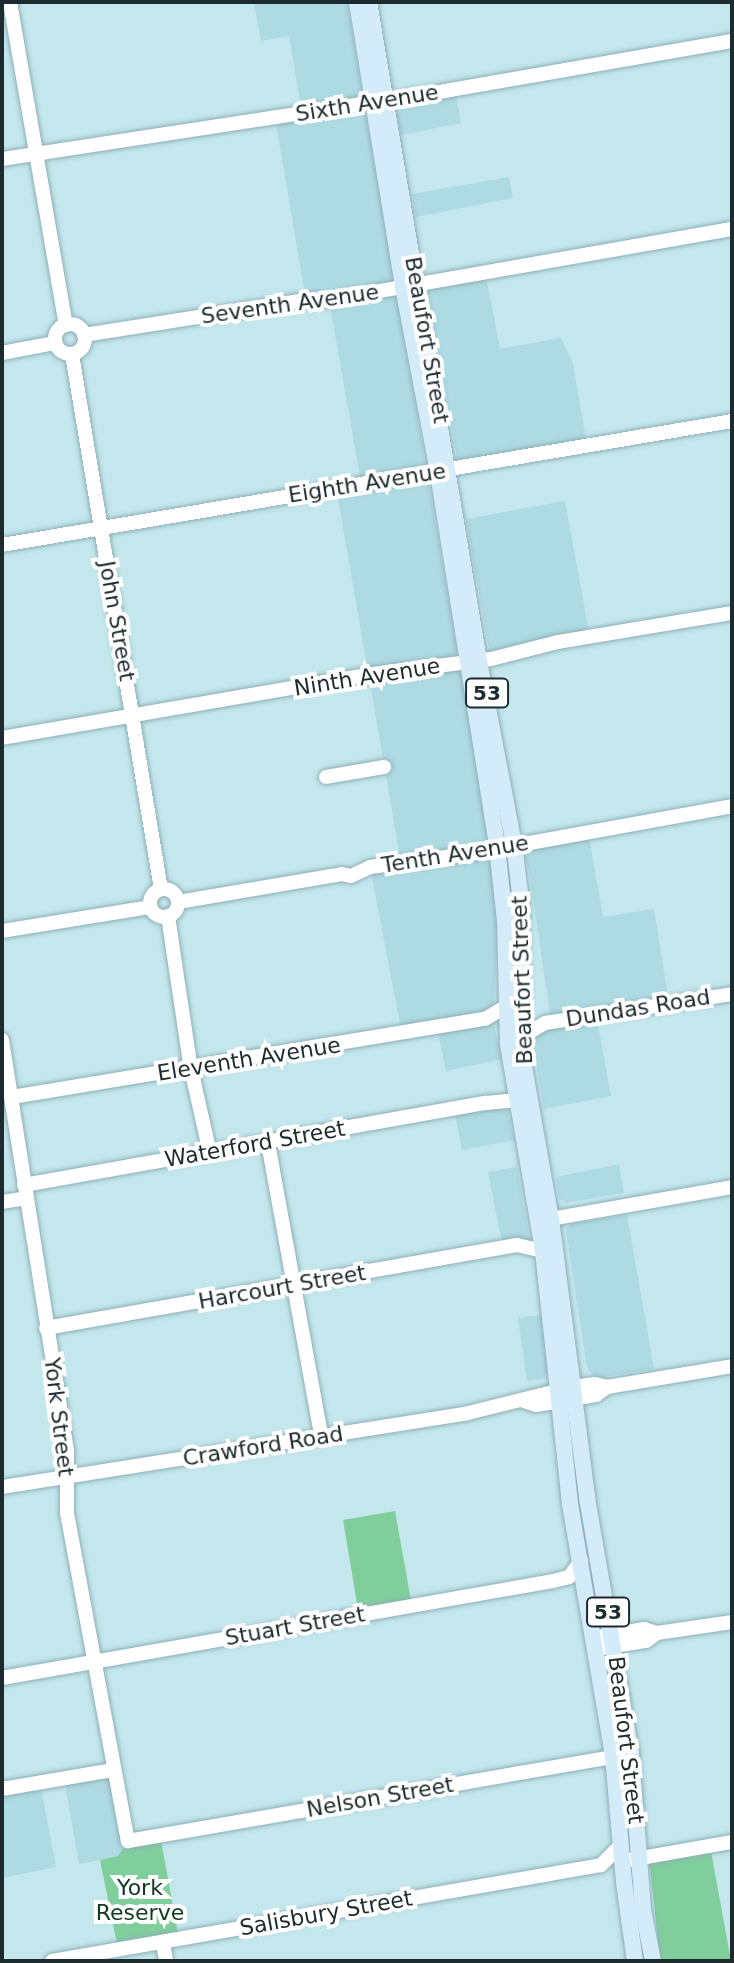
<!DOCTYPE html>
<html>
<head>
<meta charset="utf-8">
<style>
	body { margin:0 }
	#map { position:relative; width:734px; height:1963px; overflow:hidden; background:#c4e7ee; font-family:"DejaVu Sans",sans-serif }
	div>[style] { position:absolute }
	.built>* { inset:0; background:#aedae3 }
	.green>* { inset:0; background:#81ce9d }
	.roads { filter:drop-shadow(0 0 2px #8eafb6) drop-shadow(0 0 2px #8eafb6) }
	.minor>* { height:14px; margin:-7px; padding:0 7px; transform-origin:7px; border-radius:7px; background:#fff }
	.minor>.ring { margin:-7px; padding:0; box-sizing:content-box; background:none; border:14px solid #fff; border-radius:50% }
	.major>* { height:16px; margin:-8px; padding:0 8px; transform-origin:8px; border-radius:8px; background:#d4ebfa }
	span { translate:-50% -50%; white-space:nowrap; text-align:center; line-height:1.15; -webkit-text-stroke:8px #fff; paint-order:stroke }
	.shield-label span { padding:2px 6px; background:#fff; border:2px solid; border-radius:6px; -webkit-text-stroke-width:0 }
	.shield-label { font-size:20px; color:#1d2b2e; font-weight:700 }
	.street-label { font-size:22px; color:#1d2b2e }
	.park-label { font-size:22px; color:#113a22 }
	.frame { position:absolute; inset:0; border:4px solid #1d2b2e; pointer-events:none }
</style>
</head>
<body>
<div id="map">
	<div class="built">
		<div style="clip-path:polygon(254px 2px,347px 2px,491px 850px,499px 908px,493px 1023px,502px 1059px,446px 1071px,437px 1028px,402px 1034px,370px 867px,401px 863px,336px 487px,361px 482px,329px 300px,306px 300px,275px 118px,302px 113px,289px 36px,261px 41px)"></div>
		<div style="clip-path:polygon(455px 89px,461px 123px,401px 135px,392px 97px)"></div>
		<div style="clip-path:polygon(509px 177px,513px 198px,416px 217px,412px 194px)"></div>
		<div style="clip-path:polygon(485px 271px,500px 349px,561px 338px,573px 364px,587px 445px,459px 469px,426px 283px)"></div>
		<div style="clip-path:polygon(565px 501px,590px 637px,491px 659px,466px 519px)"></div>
		<div style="clip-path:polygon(588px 831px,603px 917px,654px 909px,669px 1003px,596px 1014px,611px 1096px,544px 1109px,532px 1039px,550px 1014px,529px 870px,521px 843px)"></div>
		<div style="clip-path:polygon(504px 1092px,514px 1140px,462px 1150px,454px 1109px)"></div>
		<div style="clip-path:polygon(619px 1164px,624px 1193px,565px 1203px,559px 1198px,556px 1177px)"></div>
		<div style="clip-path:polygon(517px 1167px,531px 1248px,503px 1248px,488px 1172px)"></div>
		<div style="clip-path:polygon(627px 1215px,654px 1369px,596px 1378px,587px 1368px,566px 1229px,572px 1223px)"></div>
		<div style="clip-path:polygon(541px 1315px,549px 1371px,543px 1379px,527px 1381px,518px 1318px)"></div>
		<div style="clip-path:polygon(113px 1770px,128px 1841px,119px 1856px,79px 1864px,64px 1778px)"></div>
		<div style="clip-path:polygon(40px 1782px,56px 1867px,2px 1878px,2px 1789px)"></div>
	</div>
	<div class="green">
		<div style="clip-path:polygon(395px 1511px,412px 1606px,359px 1615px,343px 1520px)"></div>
		<div style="clip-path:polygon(160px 1835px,179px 1939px,118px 1949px,100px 1860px,118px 1856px,128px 1841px)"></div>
		<div style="clip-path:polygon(710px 1846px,731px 1961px,660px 1961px,649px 1857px)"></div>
	</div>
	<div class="roads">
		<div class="minor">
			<div style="left:10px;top:2px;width:328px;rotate:80.2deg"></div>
			<div style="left:2px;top:159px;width:448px;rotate:-8.7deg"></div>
			<div style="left:445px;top:91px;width:291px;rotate:-9.9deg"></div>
			<div class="ring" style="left:55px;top:324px;width:16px;height:16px"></div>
			<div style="left:84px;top:335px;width:225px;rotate:-9deg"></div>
			<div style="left:306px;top:300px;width:23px"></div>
			<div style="left:329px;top:300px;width:409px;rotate:-10deg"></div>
			<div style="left:2px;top:353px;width:54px;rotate:-10.7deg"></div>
			<div style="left:72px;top:354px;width:542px;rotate:80.56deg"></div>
			<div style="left:2px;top:545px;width:740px;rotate:-9.64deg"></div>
			<div style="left:2px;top:738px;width:371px;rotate:-9.8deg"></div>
			<div style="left:368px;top:675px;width:124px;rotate:-7.4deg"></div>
			<div style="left:491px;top:659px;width:69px;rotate:-14.2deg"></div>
			<div style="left:558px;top:642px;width:176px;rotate:-9.5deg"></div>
			<div style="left:326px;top:777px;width:59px;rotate:-9.8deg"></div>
			<div class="ring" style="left:150px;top:889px;width:14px;height:14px"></div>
			<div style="left:178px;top:902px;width:166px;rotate:-9.7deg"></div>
			<div style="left:342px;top:874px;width:9px;rotate:13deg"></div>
			<div style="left:351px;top:876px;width:21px;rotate:-25deg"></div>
			<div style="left:370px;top:867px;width:100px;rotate:-7.5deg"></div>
			<div style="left:469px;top:854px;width:267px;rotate:-10.3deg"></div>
			<div style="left:168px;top:916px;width:155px;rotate:81.5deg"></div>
			<div style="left:191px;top:1069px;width:86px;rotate:77.3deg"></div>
			<div style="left:2px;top:931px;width:150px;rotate:-9.2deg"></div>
			<div style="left:521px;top:1037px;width:28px;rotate:-30deg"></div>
			<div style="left:545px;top:1023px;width:189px;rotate:-8.8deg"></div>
			<div style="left:2px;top:1040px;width:417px;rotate:81deg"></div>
			<div style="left:67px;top:1452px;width:61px;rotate:90deg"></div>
			<div style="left:67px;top:1513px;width:334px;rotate:79.5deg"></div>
			<div style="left:128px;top:1841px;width:503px;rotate:-9.84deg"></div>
			<div style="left:12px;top:1097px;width:479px;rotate:-9.4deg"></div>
			<div style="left:485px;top:1019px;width:23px;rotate:-31deg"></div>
			<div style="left:268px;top:1143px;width:298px;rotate:79.7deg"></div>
			<div style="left:24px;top:1185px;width:469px;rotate:-10.1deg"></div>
			<div style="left:486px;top:1103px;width:42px;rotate:-5.4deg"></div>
			<div style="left:2px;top:1202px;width:24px;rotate:-9deg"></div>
			<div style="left:551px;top:1219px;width:184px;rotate:-10deg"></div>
			<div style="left:46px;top:1328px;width:478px;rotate:-10deg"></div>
			<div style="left:517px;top:1245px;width:27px;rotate:13deg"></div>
			<div style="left:524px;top:1401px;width:13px;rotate:18deg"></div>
			<div style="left:536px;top:1405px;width:26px;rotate:-9deg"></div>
			<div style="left:562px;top:1401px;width:35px;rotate:-10deg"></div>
			<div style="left:596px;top:1395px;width:14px;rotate:-36deg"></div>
			<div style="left:2px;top:1487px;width:472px;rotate:-9deg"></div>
			<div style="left:468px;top:1413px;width:108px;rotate:-13.9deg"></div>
			<div style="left:573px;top:1387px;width:22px;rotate:-8deg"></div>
			<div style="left:595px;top:1384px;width:12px;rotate:14deg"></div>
			<div style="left:607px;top:1387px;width:127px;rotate:-9.5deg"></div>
			<div style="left:599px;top:1637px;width:46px;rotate:-10.1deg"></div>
			<div style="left:644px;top:1629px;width:14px;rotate:17deg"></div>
			<div style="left:595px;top:1649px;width:52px;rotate:-8.9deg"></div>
			<div style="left:646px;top:1641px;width:14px;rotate:-36deg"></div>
			<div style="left:657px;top:1633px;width:76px;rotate:-8.3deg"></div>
			<div style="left:2px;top:1678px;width:559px;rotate:-9.98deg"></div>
			<div style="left:553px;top:1581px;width:16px;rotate:-14deg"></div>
			<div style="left:569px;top:1577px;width:20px;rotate:-53deg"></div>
			<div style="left:2px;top:1789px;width:113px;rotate:-9.7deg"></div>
			<div style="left:630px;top:1860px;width:104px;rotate:-10deg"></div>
			<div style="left:163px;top:1942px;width:19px;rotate:81deg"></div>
			<div style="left:52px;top:1961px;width:557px;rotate:-9.92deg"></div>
			<div style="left:601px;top:1865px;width:28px;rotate:-45deg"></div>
		</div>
		<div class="major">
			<div style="left:357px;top:2px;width:289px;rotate:80.8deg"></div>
			<div style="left:403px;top:287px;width:189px;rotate:79.3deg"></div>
			<div style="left:438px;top:473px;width:379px;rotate:81deg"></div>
			<div style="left:497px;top:847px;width:74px;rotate:83.8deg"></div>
			<div style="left:505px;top:921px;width:123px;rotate:88.6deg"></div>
			<div style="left:508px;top:1044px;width:210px;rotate:80.4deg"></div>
			<div style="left:543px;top:1251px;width:254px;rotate:83.9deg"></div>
			<div style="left:570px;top:1504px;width:256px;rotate:80.3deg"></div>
			<div style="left:613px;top:1756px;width:127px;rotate:85deg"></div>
			<div style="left:624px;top:1883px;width:79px;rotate:82deg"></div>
			<div style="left:369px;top:2px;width:668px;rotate:80.52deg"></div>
			<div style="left:479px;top:661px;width:186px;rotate:79.2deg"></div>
			<div style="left:514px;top:844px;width:57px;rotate:83deg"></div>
			<div style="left:521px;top:901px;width:154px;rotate:89.6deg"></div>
			<div style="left:522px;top:1055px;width:167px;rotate:80deg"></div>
			<div style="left:551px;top:1219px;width:281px;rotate:82.6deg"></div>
			<div style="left:587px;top:1498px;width:259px;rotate:80.2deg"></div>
			<div style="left:631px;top:1753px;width:157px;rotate:85.6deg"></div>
			<div style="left:643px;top:1910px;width:52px;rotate:78.9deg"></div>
		</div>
	</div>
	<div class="shield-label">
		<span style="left:487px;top:693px">53</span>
		<span style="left:608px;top:1612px">53</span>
	</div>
	<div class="street-label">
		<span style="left:367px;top:103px;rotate:-9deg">Sixth Avenue</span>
		<span style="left:290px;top:304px;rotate:-8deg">Seventh Avenue</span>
		<span style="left:427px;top:340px;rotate:80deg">Beaufort Street</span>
		<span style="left:367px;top:483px;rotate:-9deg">Eighth Avenue</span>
		<span style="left:117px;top:621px;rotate:80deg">John Street</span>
		<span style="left:367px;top:677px;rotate:-9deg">Ninth Avenue</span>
		<span style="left:455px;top:854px;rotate:-9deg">Tenth Avenue</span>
		<span style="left:522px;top:980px;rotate:-92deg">Beaufort Street</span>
		<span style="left:638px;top:1008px;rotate:-9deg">Dundas Road</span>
		<span style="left:249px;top:1059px;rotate:-9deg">Eleventh Avenue</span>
		<span style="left:255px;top:1144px;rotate:-10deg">Waterford Street</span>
		<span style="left:282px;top:1287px;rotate:-10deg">Harcourt Street</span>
		<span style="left:59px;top:1417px;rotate:83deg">York Street</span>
		<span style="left:263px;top:1446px;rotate:-9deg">Crawford Road</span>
		<span style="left:295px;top:1626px;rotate:-10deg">Stuart Street</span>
		<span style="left:626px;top:1740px;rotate:83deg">Beaufort Street</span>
		<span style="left:380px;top:1797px;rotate:-10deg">Nelson Street</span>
		<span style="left:326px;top:1913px;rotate:-10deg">Salisbury Street</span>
	</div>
	<div class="park-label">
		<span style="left:140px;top:1900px">York<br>Reserve</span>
	</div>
	<div class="frame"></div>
</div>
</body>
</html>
